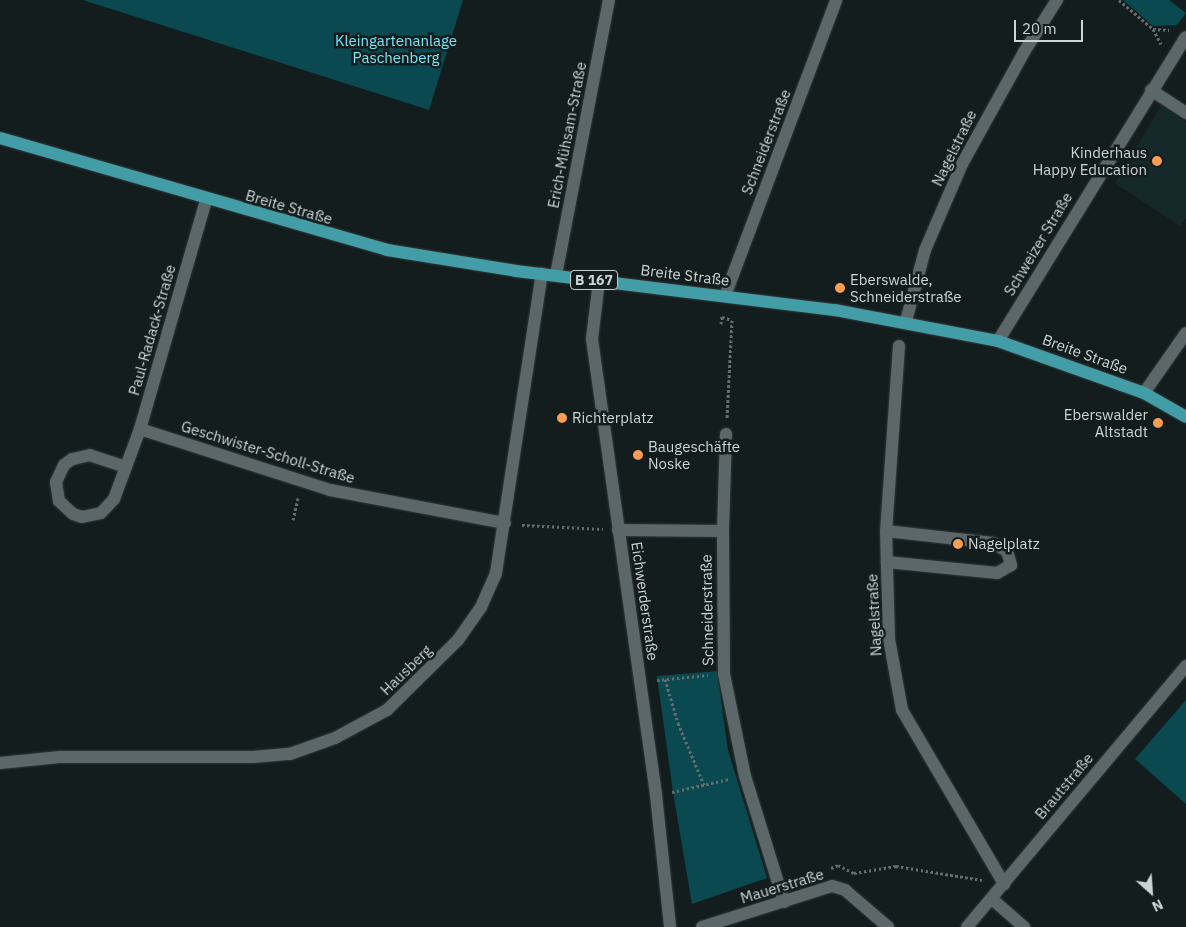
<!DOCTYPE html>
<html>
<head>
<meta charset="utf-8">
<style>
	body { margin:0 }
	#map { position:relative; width:1186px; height:927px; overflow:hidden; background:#131d1e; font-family:"IBM Plex Sans",sans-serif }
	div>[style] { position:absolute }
	.built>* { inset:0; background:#15282a }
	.green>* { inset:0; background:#0a4950 }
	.path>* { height:3px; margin-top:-1.5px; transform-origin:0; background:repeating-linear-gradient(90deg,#646c6d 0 2.5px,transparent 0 5px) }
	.roads { filter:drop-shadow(0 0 1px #333839) drop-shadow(0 0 1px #333839) }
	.minor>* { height:12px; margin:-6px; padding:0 6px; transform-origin:6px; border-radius:6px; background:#5b6769 }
	.major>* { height:12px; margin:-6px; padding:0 6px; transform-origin:6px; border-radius:6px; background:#429da7 }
	.dots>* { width:14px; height:14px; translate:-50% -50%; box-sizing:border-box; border:2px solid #131d1e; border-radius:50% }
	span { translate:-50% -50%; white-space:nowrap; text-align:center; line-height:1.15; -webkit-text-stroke:5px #131d1e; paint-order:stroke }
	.shield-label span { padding:1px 4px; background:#131d1e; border:1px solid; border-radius:4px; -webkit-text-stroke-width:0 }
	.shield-label { font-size:14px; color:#cdd4d4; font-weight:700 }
	.park-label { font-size:15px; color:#73e7f5 }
	.street-label { font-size:15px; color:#cdd4d4 }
	.poi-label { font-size:15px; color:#cdd4d4 }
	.right { translate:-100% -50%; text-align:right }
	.left { translate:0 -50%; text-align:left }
	.north { position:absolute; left:1126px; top:867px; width:50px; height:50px; -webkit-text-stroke:4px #131d1e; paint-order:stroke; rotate:154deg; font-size:14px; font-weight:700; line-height:20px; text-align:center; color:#cdd4d4 }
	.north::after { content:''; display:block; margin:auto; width:18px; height:22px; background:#cdd4d4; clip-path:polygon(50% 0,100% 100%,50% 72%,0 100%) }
	.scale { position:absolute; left:1014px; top:20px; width:69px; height:22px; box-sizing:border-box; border:2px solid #cdd4d4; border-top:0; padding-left:6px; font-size:15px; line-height:18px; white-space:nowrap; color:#cdd4d4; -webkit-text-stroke:4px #131d1e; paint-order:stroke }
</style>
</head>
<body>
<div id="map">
	<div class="built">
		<div style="clip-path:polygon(1161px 106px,1186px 122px,1186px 218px,1180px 226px,1115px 183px)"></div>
	</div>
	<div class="green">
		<div style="clip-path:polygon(83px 0,463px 0,429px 110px)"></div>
		<div style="clip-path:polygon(1123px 0,1169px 0,1186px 13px,1177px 25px,1153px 26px)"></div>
		<div style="clip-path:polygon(717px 671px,728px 750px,767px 878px,692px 904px,673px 792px,657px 676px)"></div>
		<div style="clip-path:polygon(1186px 700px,1186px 804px,1135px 759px)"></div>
	</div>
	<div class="path">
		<div style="left:1119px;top:0;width:45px;rotate:40.5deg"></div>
		<div style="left:1153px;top:29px;width:17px;rotate:62deg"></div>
		<div style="left:1153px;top:29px;width:16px;rotate:4deg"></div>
		<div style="left:722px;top:317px;width:10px;rotate:17deg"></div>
		<div style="left:732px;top:320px;width:99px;rotate:92.9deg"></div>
		<div style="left:721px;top:324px;width:8px;rotate:-83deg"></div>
		<div style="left:293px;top:520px;width:23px;rotate:-77deg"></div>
		<div style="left:522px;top:525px;width:81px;rotate:2.8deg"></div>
		<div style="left:665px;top:679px;width:46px;rotate:73.5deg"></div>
		<div style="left:678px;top:723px;width:67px;rotate:67.2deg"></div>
		<div style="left:657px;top:680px;width:51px;rotate:-5.6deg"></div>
		<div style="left:672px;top:792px;width:58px;rotate:-12.8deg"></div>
		<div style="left:831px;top:868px;width:8px;rotate:-23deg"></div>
		<div style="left:838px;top:865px;width:18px;rotate:27deg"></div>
		<div style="left:854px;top:873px;width:43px;rotate:-9.5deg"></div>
		<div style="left:896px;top:866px;width:87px;rotate:9.2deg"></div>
	</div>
	<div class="roads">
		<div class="minor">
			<div style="left:1151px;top:90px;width:42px;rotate:33.3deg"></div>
			<div style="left:556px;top:275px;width:280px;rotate:-79.1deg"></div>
			<div style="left:599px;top:281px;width:58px;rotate:96.9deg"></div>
			<div style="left:592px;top:339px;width:460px;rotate:82deg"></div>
			<div style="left:656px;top:795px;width:133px;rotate:83.9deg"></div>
			<div style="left:725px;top:296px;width:316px;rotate:-69.4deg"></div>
			<div style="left:906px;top:321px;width:73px;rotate:-75deg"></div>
			<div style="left:925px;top:250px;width:94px;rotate:-66.7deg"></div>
			<div style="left:962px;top:164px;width:128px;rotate:-61deg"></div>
			<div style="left:1024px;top:52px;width:62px;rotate:-57.6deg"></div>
			<div style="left:998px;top:341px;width:357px;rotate:-58.3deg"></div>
			<div style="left:899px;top:346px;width:185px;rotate:94deg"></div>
			<div style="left:886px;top:531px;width:108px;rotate:88.4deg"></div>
			<div style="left:889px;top:639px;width:72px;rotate:79.6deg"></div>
			<div style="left:902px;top:710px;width:202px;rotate:59.6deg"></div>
			<div style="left:1144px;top:393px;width:73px;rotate:-55deg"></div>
			<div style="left:140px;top:429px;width:200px;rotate:17.8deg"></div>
			<div style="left:330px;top:490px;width:178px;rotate:10.7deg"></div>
			<div style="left:726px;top:434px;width:97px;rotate:91.8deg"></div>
			<div style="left:723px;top:531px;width:143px;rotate:89.6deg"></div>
			<div style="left:724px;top:674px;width:104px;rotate:78.4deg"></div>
			<div style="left:745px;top:776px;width:132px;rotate:72.8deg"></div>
			<div style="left:126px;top:467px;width:38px;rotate:-162deg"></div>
			<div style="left:90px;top:455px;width:18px;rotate:167deg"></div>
			<div style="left:72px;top:459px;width:10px;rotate:143deg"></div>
			<div style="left:64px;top:465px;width:19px;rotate:115deg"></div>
			<div style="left:56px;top:482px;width:19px;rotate:81deg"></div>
			<div style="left:59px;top:501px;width:19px;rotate:43deg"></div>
			<div style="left:73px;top:514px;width:9px;rotate:18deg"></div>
			<div style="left:82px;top:517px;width:19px;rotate:-12deg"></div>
			<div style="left:101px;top:513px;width:19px;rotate:-47deg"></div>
			<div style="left:114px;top:499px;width:75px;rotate:-69.6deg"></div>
			<div style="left:140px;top:429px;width:238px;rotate:-73.9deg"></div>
			<div style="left:618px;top:530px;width:105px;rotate:0.5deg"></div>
			<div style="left:886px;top:531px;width:108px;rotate:6.4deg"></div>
			<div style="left:993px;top:543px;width:16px;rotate:30deg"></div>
			<div style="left:1007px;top:551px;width:15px;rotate:74deg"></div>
			<div style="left:1011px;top:565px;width:16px;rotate:150deg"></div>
			<div style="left:997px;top:573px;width:111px;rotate:-174.3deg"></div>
			<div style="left:0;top:763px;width:60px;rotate:-5.7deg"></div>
			<div style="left:60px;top:757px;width:193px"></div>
			<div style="left:253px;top:757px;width:37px;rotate:-5deg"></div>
			<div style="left:290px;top:754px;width:48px;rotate:-19.6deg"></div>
			<div style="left:335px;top:738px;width:59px;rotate:-28.3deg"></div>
			<div style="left:387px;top:710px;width:100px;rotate:-44.6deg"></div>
			<div style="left:458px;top:640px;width:40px;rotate:-55.1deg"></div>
			<div style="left:481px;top:607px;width:37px;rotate:-66deg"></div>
			<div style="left:496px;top:573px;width:303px;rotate:-81.3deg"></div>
			<div style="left:992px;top:899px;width:43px;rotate:41.2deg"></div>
			<div style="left:702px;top:927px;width:136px;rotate:-17.5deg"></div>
			<div style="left:832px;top:886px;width:14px;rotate:17deg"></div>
			<div style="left:845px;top:890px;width:57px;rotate:40.7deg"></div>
			<div style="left:967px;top:927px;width:341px;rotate:-50deg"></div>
		</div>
		<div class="major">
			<div style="left:0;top:138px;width:403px;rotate:16.1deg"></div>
			<div style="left:387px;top:250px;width:131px;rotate:9.2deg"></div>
			<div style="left:516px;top:271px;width:321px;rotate:7deg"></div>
			<div style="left:835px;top:310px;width:166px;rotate:10.8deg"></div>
			<div style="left:998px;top:341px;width:155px;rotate:19.6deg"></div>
			<div style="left:1144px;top:393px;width:48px;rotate:29.7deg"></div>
		</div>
	</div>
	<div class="dots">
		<div style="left:1157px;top:161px;background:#fc9d53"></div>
		<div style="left:840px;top:288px;background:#fc9d53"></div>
		<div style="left:562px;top:418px;background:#fc9d53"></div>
		<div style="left:1158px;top:423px;background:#fc9d53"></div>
		<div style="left:638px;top:455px;background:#fc9d53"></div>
		<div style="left:958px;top:544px;background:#fc9d53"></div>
	</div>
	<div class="shield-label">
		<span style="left:594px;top:280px">B 167</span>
	</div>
	<div class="park-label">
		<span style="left:396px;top:49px">Kleingartenanlage<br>Paschenberg</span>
	</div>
	<div class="street-label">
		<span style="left:567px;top:135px;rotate:-79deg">Erich-Mühsam-Straße</span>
		<span style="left:766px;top:142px;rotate:-69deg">Schneiderstraße</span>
		<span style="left:954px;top:148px;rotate:-64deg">Nagelstraße</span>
		<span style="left:289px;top:207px;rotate:16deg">Breite Straße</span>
		<span style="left:1038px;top:244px;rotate:-59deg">Schweizer Straße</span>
		<span style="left:685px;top:275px;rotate:7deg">Breite Straße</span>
		<span style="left:152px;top:330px;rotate:-74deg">Paul-Radack-Straße</span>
		<span style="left:1085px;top:354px;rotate:20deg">Breite Straße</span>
		<span style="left:268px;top:452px;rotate:17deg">Geschwister-Scholl-Straße</span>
		<span style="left:645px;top:601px;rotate:82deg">Eichwerderstraße</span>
		<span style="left:707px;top:610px;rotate:-91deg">Schneiderstraße</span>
		<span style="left:874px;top:615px;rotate:-93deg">Nagelstraße</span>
		<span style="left:406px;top:670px;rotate:-44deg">Hausberg</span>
		<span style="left:1064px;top:786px;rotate:-50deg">Brautstraße</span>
		<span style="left:782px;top:886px;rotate:-17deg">Mauerstraße</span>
	</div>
	<div class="poi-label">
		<span class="right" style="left:1147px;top:161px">Kinderhaus<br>Happy Education</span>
		<span class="left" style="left:850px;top:288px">Eberswalde,<br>Schneiderstraße</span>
		<span class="right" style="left:1148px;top:423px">Eberswalder<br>Altstadt</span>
		<span class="left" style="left:572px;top:418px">Richterplatz</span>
		<span class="left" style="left:648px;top:455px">Baugeschäfte<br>Noske</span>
		<span class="left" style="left:968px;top:544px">Nagelplatz</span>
	</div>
	<div class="north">N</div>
	<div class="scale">20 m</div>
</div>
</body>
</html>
